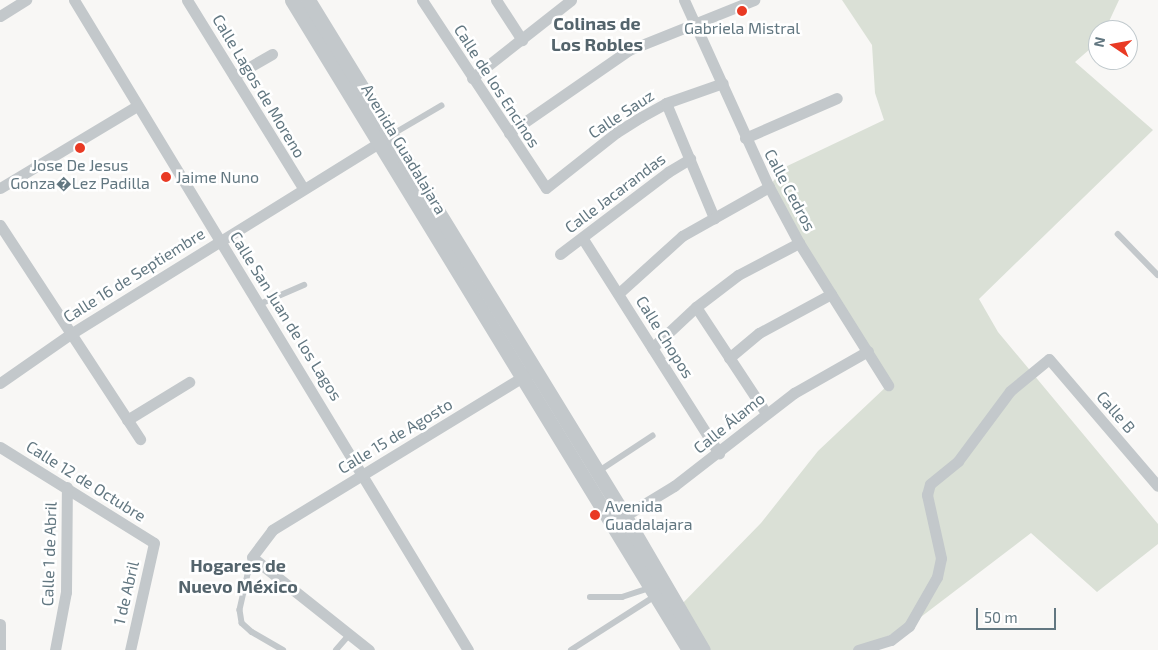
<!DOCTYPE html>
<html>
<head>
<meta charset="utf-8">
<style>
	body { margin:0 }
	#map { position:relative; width:1158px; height:650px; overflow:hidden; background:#f8f7f5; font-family:"Exo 2",sans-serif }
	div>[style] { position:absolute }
	.green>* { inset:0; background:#dae0d6 }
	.service>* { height:5.5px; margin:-2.75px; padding:0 2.75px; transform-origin:2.75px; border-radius:2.75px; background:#c3c8cb }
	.minor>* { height:11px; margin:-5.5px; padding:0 5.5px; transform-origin:5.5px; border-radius:5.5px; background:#c3c8cb }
	.tertiary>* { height:15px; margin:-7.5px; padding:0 7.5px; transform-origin:7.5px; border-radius:7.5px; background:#c3c8cb }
	.dots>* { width:14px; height:14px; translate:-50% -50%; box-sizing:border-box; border:2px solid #fff; border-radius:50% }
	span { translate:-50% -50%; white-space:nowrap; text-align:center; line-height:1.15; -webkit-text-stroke:5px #fff; paint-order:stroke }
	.poi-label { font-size:16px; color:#627781 }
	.left { translate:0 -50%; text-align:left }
	.street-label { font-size:16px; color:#627781 }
	.neighbourhood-label { font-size:18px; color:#54646c; font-weight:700 }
	.north { position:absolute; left:1088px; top:20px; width:50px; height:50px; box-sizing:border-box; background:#fff; border:1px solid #c0c9cd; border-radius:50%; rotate:282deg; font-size:14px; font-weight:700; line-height:20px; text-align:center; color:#627781 }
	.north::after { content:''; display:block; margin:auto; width:18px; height:22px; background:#e93a24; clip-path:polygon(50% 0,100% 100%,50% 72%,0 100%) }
	.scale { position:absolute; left:976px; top:608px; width:80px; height:22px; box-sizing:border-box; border:2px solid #627781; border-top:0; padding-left:6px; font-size:15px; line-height:18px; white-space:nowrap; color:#627781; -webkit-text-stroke:4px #fff; paint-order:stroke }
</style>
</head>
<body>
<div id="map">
	<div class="green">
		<div style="clip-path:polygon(842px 0,1119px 0,1105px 30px,1098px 30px,1098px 42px,1075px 62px,1153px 130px,979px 299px,998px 332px,1158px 524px,1158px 544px,1097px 592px,1031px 533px,909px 626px,858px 650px,703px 650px,678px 608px,761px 523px,818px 451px,888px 385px,769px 187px,783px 168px,884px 120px,875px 93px,872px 45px)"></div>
	</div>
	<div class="service">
		<div style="left:393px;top:134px;width:56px;rotate:-30.3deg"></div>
		<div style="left:1118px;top:234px;width:57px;rotate:45.7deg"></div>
		<div style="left:260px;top:304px;width:48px;rotate:-23.4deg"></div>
		<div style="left:599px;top:471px;width:64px;rotate:-33.4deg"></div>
		<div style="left:252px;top:557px;width:54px;rotate:102.8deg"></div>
		<div style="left:240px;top:610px;width:13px;rotate:81deg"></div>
		<div style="left:242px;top:623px;width:13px;rotate:42deg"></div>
		<div style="left:252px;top:632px;width:36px;rotate:30deg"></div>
		<div style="left:590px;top:597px;width:32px"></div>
		<div style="left:622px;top:597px;width:28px;rotate:-18deg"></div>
		<div style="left:336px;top:650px;width:20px;rotate:-49deg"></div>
		<div style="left:571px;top:650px;width:98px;rotate:-32.6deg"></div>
	</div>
	<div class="minor">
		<div style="left:74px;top:0;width:760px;rotate:58.78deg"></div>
		<div style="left:187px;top:0;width:221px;rotate:58.3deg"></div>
		<div style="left:422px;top:0;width:225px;rotate:56.6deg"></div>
		<div style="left:546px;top:188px;width:90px;rotate:-38.3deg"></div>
		<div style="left:617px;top:132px;width:28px;rotate:-32deg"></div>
		<div style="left:641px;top:117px;width:29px;rotate:-29deg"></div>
		<div style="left:666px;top:103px;width:60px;rotate:-19.3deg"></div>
		<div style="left:496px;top:0;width:48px;rotate:57deg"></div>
		<div style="left:684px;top:0;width:205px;rotate:65.6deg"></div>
		<div style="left:769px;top:187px;width:64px;rotate:61.8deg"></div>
		<div style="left:799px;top:243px;width:168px;rotate:57.9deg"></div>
		<div style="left:0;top:16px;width:31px;rotate:-32deg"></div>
		<div style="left:234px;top:76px;width:44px;rotate:-30.1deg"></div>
		<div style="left:472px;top:78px;width:126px;rotate:-38.2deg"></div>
		<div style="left:666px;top:103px;width:125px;rotate:67.3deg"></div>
		<div style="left:509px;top:133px;width:146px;rotate:-34.7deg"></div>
		<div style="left:629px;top:50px;width:135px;rotate:-21.8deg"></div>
		<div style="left:745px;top:138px;width:100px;rotate:-23.5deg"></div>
		<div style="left:0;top:188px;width:160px;rotate:-30.9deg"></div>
		<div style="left:0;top:225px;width:256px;rotate:56.8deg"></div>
		<div style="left:583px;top:239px;width:254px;rotate:57.6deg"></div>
		<div style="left:560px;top:254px;width:136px;rotate:-37.2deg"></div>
		<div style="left:668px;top:172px;width:26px;rotate:-31deg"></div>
		<div style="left:619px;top:293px;width:85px;rotate:-42.1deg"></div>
		<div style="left:682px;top:236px;width:100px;rotate:-29.4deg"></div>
		<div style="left:696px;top:307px;width:127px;rotate:56.6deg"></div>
		<div style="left:652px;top:348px;width:60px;rotate:-43deg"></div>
		<div style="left:696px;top:307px;width:53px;rotate:-37.3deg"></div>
		<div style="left:738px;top:275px;width:69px;rotate:-27.7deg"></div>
		<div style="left:729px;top:358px;width:39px;rotate:-40deg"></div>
		<div style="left:759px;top:333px;width:82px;rotate:-28.4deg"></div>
		<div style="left:0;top:383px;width:84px;rotate:-34.8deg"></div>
		<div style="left:69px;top:335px;width:372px;rotate:-31.8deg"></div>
		<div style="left:127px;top:420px;width:73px;rotate:-31.5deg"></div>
		<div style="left:0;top:447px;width:181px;rotate:31.9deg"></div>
		<div style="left:154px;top:543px;width:110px;rotate:102.6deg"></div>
		<div style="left:618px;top:520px;width:66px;rotate:-31.3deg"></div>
		<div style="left:674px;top:486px;width:152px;rotate:-37.8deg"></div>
		<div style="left:794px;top:393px;width:85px;rotate:-29.6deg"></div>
		<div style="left:0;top:624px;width:26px;rotate:90deg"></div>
		<div style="left:55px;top:650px;width:59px;rotate:-79.3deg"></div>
		<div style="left:66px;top:592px;width:105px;rotate:-89.5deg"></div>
		<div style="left:369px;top:650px;width:149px;rotate:-141.5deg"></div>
		<div style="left:252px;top:557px;width:34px;rotate:-53deg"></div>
		<div style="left:272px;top:530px;width:301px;rotate:-31.4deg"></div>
		<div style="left:858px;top:650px;width:34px;rotate:-17deg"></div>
		<div style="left:891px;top:640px;width:23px;rotate:-38deg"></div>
		<div style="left:909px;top:626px;width:56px;rotate:-60.3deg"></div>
		<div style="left:937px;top:577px;width:19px;rotate:-78deg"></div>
		<div style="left:941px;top:558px;width:65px;rotate:-102.5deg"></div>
		<div style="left:927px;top:495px;width:11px;rotate:-75deg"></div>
		<div style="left:930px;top:484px;width:36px;rotate:-39deg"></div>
		<div style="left:958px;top:461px;width:87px;rotate:-53.4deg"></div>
		<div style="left:1010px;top:391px;width:50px;rotate:-39.4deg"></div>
		<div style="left:1049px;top:359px;width:167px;rotate:49.4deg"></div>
	</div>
	<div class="tertiary">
		<div style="left:292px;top:0;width:762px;rotate:58.58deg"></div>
		<div style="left:308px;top:0;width:604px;rotate:58.47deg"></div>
		<div style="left:624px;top:515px;width:156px;rotate:59.7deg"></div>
	</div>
	<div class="dots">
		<div style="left:742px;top:11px;background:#e93a24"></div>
		<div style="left:80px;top:148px;background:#e93a24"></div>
		<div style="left:166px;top:177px;background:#e93a24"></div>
		<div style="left:595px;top:515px;background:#e93a24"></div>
	</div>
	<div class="poi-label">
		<span style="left:742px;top:28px">Gabriela Mistral</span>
		<span style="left:80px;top:174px">Jose De Jesus<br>Gonza�Lez Padilla</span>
		<span class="left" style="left:176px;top:177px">Jaime Nuno</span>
		<span class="left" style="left:605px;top:515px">Avenida<br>Guadalajara</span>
	</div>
	<div class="street-label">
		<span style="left:259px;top:86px;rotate:59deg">Calle Lagos de Moreno</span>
		<span style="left:497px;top:86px;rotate:57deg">Calle de los Encinos</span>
		<span style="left:621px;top:114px;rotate:-33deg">Calle Sauz</span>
		<span style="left:404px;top:149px;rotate:59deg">Avenida Guadalajara</span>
		<span style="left:790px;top:190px;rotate:62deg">Calle Cedros</span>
		<span style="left:615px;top:193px;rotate:-37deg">Calle Jacarandas</span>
		<span style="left:134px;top:275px;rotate:-32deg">Calle 16 de Septiembre</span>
		<span style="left:286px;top:316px;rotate:58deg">Calle San Juan de los Lagos</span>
		<span style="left:665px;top:337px;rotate:58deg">Calle Chopos</span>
		<span style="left:1116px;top:412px;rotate:49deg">Calle B</span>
		<span style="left:729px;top:423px;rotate:-39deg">Calle Álamo</span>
		<span style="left:395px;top:436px;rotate:-31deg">Calle 15 de Agosto</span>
		<span style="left:86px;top:481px;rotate:32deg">Calle 12 de Octubre</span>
		<span style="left:49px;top:554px;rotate:-88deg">Calle 1 de Abril</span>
		<span style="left:126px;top:593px;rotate:-77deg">1 de Abril</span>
	</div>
	<div class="neighbourhood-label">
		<span style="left:597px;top:34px">Colinas de<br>Los Robles</span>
		<span style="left:238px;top:576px">Hogares de<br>Nuevo México</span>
	</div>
	<div class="north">N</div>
	<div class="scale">50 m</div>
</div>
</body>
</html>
